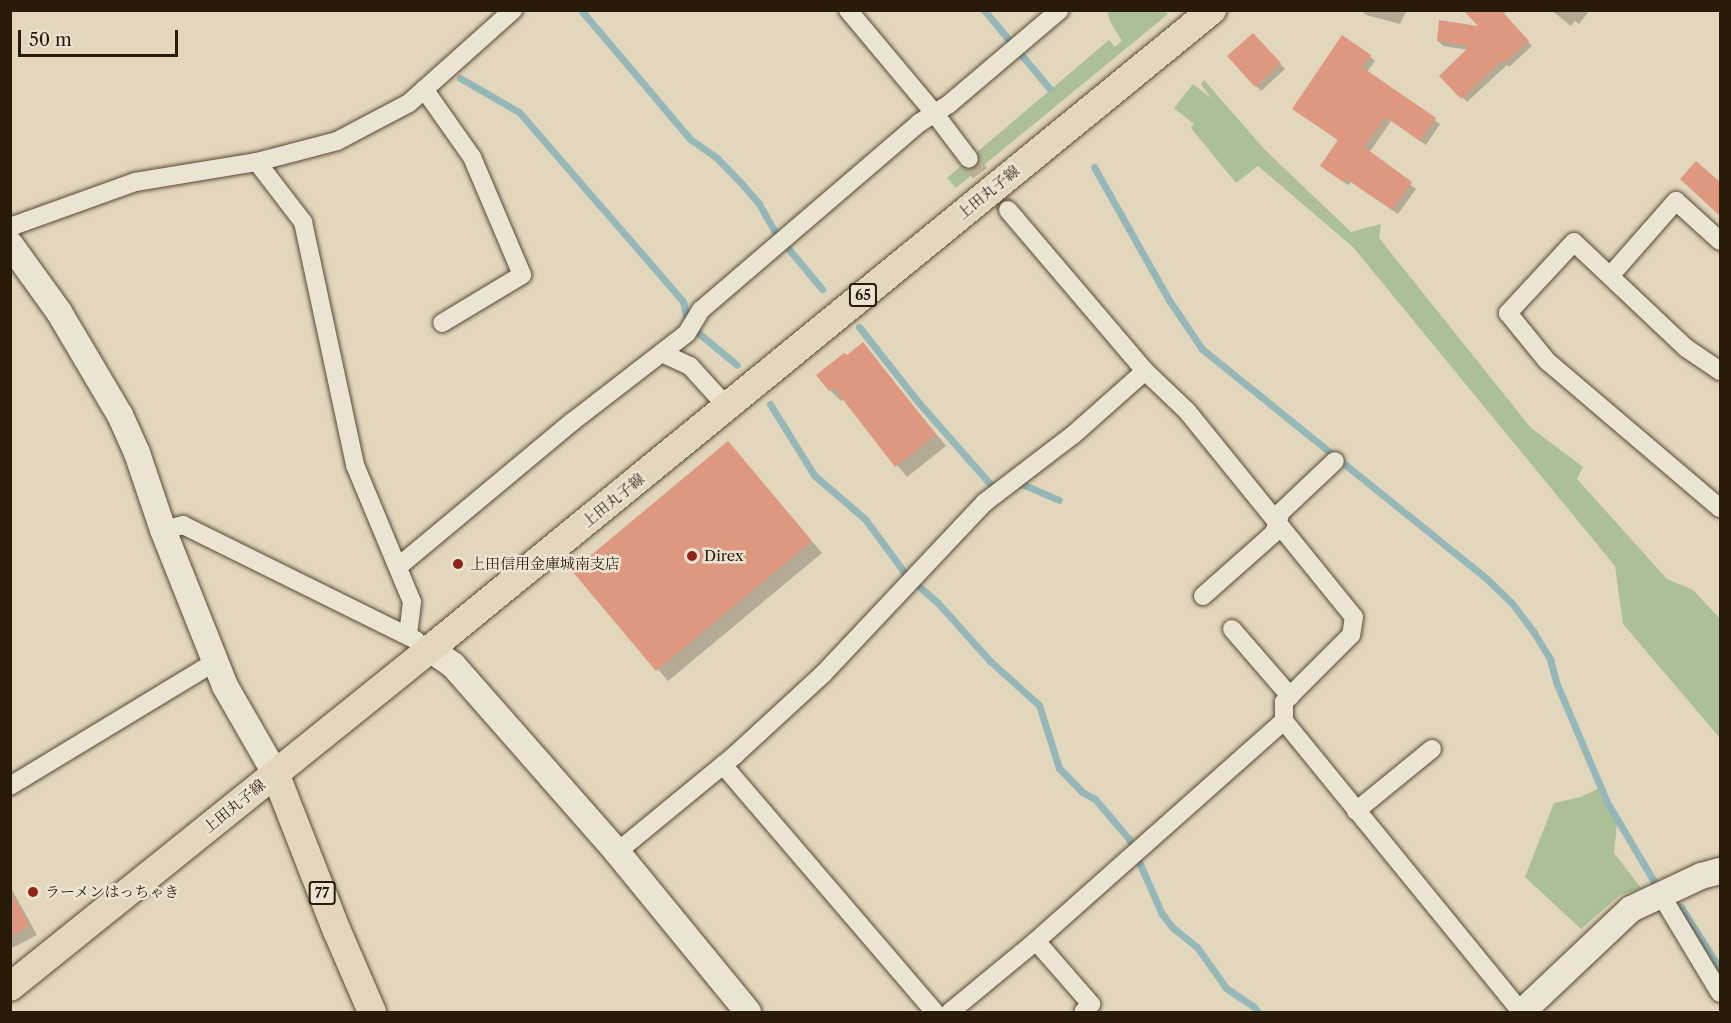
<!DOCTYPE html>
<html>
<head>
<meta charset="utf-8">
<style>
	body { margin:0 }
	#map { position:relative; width:1731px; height:1023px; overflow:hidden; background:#e2d6bc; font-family:"Libre Caslon Text","Noto Serif JP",serif }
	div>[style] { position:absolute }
	.green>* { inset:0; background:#adbf96 }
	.shadow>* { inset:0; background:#0003 }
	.stream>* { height:7px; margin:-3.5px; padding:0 3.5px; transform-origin:3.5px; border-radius:3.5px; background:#96b7b8 }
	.building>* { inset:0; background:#df9880 }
	.street-tunnel>* { height:18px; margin-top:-9px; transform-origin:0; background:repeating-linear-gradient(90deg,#bdb198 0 18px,transparent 0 27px) }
	.roads { filter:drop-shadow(0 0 2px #574a36) drop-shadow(0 0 2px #574a36) }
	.street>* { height:18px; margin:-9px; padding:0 9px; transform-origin:9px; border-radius:9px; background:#ece4d3 }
	.secondary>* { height:26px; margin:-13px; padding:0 13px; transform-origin:13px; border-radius:13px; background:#ece4d3 }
	.primary>* { height:28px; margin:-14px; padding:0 14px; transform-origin:14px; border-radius:14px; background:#e2d6bc }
	.dots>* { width:16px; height:16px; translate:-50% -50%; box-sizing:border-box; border:3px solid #ece4d3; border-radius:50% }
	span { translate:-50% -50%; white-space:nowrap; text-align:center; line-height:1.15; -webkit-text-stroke:5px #ece4d3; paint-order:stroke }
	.shield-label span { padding:2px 4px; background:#ece4d3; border:2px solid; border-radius:4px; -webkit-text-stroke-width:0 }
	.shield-label { font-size:14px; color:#291b09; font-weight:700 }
	.street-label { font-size:15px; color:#291b09 }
	.poi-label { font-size:15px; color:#291b09 }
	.left { translate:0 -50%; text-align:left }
	.frame { position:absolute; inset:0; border:12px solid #291b09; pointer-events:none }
	.scale { position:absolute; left:18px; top:30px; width:160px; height:27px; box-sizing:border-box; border:3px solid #291b09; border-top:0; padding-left:8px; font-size:18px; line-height:21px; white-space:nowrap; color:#291b09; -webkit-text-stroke:4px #ece4d3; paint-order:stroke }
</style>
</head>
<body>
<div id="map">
	<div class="green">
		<div style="clip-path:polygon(1107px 11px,1165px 11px,1168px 14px,956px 188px,947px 178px,976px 153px,1109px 40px,1115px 47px,1122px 41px,1110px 21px)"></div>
		<div style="clip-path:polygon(1204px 80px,1265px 150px,1351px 232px,1381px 224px,1379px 238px,1531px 428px,1583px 467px,1577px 479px,1667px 579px,1693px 590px,1720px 619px,1720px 738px,1623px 624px,1615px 566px,1353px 247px,1258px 166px,1236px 183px,1191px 128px,1194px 124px,1174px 108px,1193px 84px,1211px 98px,1201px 84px)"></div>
		<div style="clip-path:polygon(1599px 788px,1617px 822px,1614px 853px,1641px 888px,1620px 895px,1581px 929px,1525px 877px,1554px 803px,1581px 797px)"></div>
	</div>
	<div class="shadow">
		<div style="clip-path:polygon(1361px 10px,1407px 10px,1400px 24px,1366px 15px)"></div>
		<div style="clip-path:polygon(1465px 10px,1508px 10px,1504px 14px,1532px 46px,1509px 67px,1507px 65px,1467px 102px,1441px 76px,1469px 50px,1443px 46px,1438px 41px,1481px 29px)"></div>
		<div style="clip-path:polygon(1551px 10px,1590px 10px,1579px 24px,1575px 21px,1571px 26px)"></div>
		<div style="clip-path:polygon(1258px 40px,1285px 69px,1261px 91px,1256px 86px)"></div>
		<div style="clip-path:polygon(1370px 56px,1375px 61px,1367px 72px,1440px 124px,1426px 145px,1391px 121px,1369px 153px,1416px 189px,1398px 214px,1351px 182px,1348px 185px,1327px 171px,1339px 141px,1294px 108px)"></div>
		<div style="clip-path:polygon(863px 344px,946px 446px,907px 477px,844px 399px,841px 401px,830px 390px,847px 357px)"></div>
		<div style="clip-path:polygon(738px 454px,822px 553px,668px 681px,574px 571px)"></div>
		<div style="clip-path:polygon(10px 886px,37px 935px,10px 949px)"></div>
	</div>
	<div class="stream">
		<div style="left:581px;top:10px;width:169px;rotate:49.8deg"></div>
		<div style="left:690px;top:139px;width:33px;rotate:35deg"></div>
		<div style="left:717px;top:158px;width:35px;rotate:46deg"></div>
		<div style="left:741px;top:183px;width:28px;rotate:49deg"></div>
		<div style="left:759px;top:204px;width:36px;rotate:60deg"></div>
		<div style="left:984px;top:10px;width:102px;rotate:50.2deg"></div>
		<div style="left:460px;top:78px;width:68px;rotate:30deg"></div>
		<div style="left:519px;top:112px;width:250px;rotate:49.1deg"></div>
		<div style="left:683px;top:301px;width:19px;rotate:78deg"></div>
		<div style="left:1094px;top:167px;width:153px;rotate:60.6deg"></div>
		<div style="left:1169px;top:300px;width:59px;rotate:56deg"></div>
		<div style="left:1202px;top:349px;width:366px;rotate:38.9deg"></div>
		<div style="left:1487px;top:579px;width:33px;rotate:44deg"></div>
		<div style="left:1511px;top:602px;width:39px;rotate:53deg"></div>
		<div style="left:1534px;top:633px;width:31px;rotate:58deg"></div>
		<div style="left:1550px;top:659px;width:24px;rotate:75deg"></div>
		<div style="left:1556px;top:682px;width:130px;rotate:67deg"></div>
		<div style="left:1607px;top:802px;width:96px;rotate:59.4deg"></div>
		<div style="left:787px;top:247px;width:55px;rotate:50.2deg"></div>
		<div style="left:859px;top:327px;width:97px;rotate:51.7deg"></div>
		<div style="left:919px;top:403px;width:111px;rotate:48.7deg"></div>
		<div style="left:992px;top:486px;width:6px"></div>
		<div style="left:696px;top:331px;width:53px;rotate:39.7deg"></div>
		<div style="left:770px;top:404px;width:84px;rotate:58.2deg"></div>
		<div style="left:814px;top:475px;width:67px;rotate:40.8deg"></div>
		<div style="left:865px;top:519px;width:71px;rotate:53.6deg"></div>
		<div style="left:907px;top:576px;width:41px;rotate:41.1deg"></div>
		<div style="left:938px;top:603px;width:78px;rotate:48.1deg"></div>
		<div style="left:990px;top:661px;width:66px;rotate:41.9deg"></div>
		<div style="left:1039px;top:705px;width:66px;rotate:72.4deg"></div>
		<div style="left:1059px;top:768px;width:33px;rotate:46deg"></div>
		<div style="left:1082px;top:792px;width:15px;rotate:28deg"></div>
		<div style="left:1095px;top:799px;width:52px;rotate:49.6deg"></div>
		<div style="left:1129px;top:839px;width:82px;rotate:66.3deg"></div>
		<div style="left:1162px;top:914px;width:16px;rotate:52deg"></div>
		<div style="left:1172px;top:927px;width:32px;rotate:39deg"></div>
		<div style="left:1197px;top:947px;width:50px;rotate:54.7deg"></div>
		<div style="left:1226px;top:988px;width:32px;rotate:34deg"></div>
		<div style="left:1253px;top:1006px;width:8px;rotate:50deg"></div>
		<div style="left:1015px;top:485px;width:7px;rotate:-8deg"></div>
		<div style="left:1022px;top:484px;width:40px;rotate:23.4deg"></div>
		<div style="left:1681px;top:907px;width:73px;rotate:57.8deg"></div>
	</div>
	<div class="building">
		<div style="clip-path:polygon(1463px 10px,1501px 10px,1529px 41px,1503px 63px,1501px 61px,1461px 99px,1439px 76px,1470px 46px,1437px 41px,1439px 20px,1478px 26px)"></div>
		<div style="clip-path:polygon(1253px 33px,1281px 63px,1255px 87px,1227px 56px)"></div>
		<div style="clip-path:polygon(1342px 35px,1371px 55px,1362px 67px,1436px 118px,1420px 141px,1386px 117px,1364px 147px,1412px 182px,1392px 210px,1345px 178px,1342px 181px,1320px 166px,1338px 140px,1292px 109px)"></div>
		<div style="clip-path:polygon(1696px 161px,1720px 182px,1720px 216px,1680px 179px)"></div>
		<div style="clip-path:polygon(863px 342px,936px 435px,895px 467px,834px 388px,829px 391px,816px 375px,844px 353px,847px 355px)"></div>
		<div style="clip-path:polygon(728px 441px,812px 541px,656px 671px,572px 571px)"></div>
		<div style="clip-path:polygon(10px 890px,30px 926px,10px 936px)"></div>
	</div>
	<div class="street-tunnel">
		<div style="left:969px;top:159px;width:64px;rotate:52.6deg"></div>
	</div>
	<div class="roads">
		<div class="street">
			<div style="left:848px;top:10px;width:136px;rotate:50.1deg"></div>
			<div style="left:935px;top:114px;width:56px;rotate:52.9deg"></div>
			<div style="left:424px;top:89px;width:83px;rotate:54.8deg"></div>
			<div style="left:472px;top:157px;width:128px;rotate:67deg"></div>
			<div style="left:522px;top:275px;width:93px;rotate:149deg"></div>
			<div style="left:257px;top:162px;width:76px;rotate:52.5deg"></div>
			<div style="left:303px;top:222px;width:249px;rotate:77.9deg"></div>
			<div style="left:355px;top:465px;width:148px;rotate:67.4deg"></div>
			<div style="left:412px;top:602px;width:31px;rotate:97deg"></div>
			<div style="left:1008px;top:210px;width:211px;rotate:49.6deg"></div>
			<div style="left:1145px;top:371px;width:58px;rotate:43.6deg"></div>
			<div style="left:1187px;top:411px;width:265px;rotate:51deg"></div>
			<div style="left:1354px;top:617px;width:18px;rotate:99deg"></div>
			<div style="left:1351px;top:635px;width:95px;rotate:135deg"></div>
			<div style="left:1284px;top:702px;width:19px;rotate:90deg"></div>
			<div style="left:1284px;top:721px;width:375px;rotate:50.8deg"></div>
			<div style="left:10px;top:227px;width:133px;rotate:-19.8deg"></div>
			<div style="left:135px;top:182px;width:124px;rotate:-9.3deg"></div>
			<div style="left:257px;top:162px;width:83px;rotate:-14.7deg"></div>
			<div style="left:337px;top:141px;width:81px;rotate:-27.8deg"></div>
			<div style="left:409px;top:103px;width:140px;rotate:-41.8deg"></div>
			<div style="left:1610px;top:276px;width:100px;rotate:-48.7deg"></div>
			<div style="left:1676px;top:201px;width:59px;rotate:42.3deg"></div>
			<div style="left:662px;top:353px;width:31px;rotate:25deg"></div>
			<div style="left:690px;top:366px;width:55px;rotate:47.9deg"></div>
			<div style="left:1720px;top:371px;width:41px;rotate:-145.9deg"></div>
			<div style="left:1686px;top:348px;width:154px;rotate:-136.6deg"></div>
			<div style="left:1574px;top:242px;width:97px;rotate:132.9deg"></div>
			<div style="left:1508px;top:313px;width:62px;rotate:50.9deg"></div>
			<div style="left:1547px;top:361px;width:227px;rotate:40.4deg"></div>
			<div style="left:163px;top:530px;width:21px;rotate:-14deg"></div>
			<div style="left:183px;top:525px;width:260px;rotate:26.3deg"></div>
			<div style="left:399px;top:566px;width:225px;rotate:-39.8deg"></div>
			<div style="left:572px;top:422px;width:145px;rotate:-37.7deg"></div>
			<div style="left:687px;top:333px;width:27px;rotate:-59deg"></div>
			<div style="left:701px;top:310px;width:287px;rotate:-40.6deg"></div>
			<div style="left:919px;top:123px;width:36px;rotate:-32deg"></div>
			<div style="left:949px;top:104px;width:145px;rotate:-40.3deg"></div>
			<div style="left:1203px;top:596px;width:95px;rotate:-41.6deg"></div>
			<div style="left:1274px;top:533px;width:22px;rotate:-72deg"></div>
			<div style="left:1281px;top:512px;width:74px;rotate:-43.4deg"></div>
			<div style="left:1232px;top:629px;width:89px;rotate:49.1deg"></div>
			<div style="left:723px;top:765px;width:326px;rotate:49.4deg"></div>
			<div style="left:10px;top:786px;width:241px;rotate:-31.2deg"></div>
			<div style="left:1356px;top:811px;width:98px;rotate:-39.2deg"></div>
			<div style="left:617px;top:852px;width:153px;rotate:-39.4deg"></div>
			<div style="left:735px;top:755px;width:120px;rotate:-42.6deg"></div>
			<div style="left:823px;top:674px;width:235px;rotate:-46.7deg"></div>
			<div style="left:984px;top:503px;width:112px;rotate:-37.4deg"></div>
			<div style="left:1073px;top:435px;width:96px;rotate:-41.6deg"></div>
			<div style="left:1661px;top:895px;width:114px;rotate:59deg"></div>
			<div style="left:1036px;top:941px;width:84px;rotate:48.9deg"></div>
			<div style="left:1091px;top:1004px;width:11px;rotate:135deg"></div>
			<div style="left:950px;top:1012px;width:112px;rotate:-39.5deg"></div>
			<div style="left:1036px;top:941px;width:332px;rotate:-41.6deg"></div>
		</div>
		<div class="secondary">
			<div style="left:10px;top:244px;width:84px;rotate:54.2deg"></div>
			<div style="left:59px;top:312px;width:120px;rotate:59.4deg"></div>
			<div style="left:120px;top:415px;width:42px;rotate:65.9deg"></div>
			<div style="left:137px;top:453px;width:81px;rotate:71.3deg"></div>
			<div style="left:163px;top:530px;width:168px;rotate:68.3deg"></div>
			<div style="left:225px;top:686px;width:100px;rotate:60.1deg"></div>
			<div style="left:430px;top:649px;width:28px;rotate:35deg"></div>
			<div style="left:453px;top:665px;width:249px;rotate:48.7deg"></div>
			<div style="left:617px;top:852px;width:207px;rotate:50.7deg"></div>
			<div style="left:1522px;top:1012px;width:150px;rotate:-43.4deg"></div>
			<div style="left:1631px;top:909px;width:77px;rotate:-25.2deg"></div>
			<div style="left:1701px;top:876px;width:20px;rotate:-15deg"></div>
		</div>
		<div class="primary">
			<div style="left:275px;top:773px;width:170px;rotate:68.6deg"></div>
			<div style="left:337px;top:931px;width:88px;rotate:66.6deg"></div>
			<div style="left:10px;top:987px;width:539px;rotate:-38.83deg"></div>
			<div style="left:430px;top:649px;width:1010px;rotate:-39.25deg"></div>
		</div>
	</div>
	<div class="dots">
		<div style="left:692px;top:556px;background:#8f2418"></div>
		<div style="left:458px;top:564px;background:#8f2418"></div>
		<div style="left:33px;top:892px;background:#8f2418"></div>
	</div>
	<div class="shield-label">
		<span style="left:863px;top:295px">65</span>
		<span style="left:322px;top:893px">77</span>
	</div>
	<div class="street-label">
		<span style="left:988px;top:192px;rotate:-39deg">上田丸子線</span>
		<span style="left:613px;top:500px;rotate:-39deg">上田丸子線</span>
		<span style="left:234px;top:806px;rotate:-39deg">上田丸子線</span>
	</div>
	<div class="poi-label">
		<span class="left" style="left:704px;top:556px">Direx</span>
		<span class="left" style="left:470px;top:564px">上田信用金庫城南支店</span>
		<span class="left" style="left:45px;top:892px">ラーメンはっちゃき</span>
	</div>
	<div class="frame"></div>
	<div class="scale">50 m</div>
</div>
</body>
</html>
